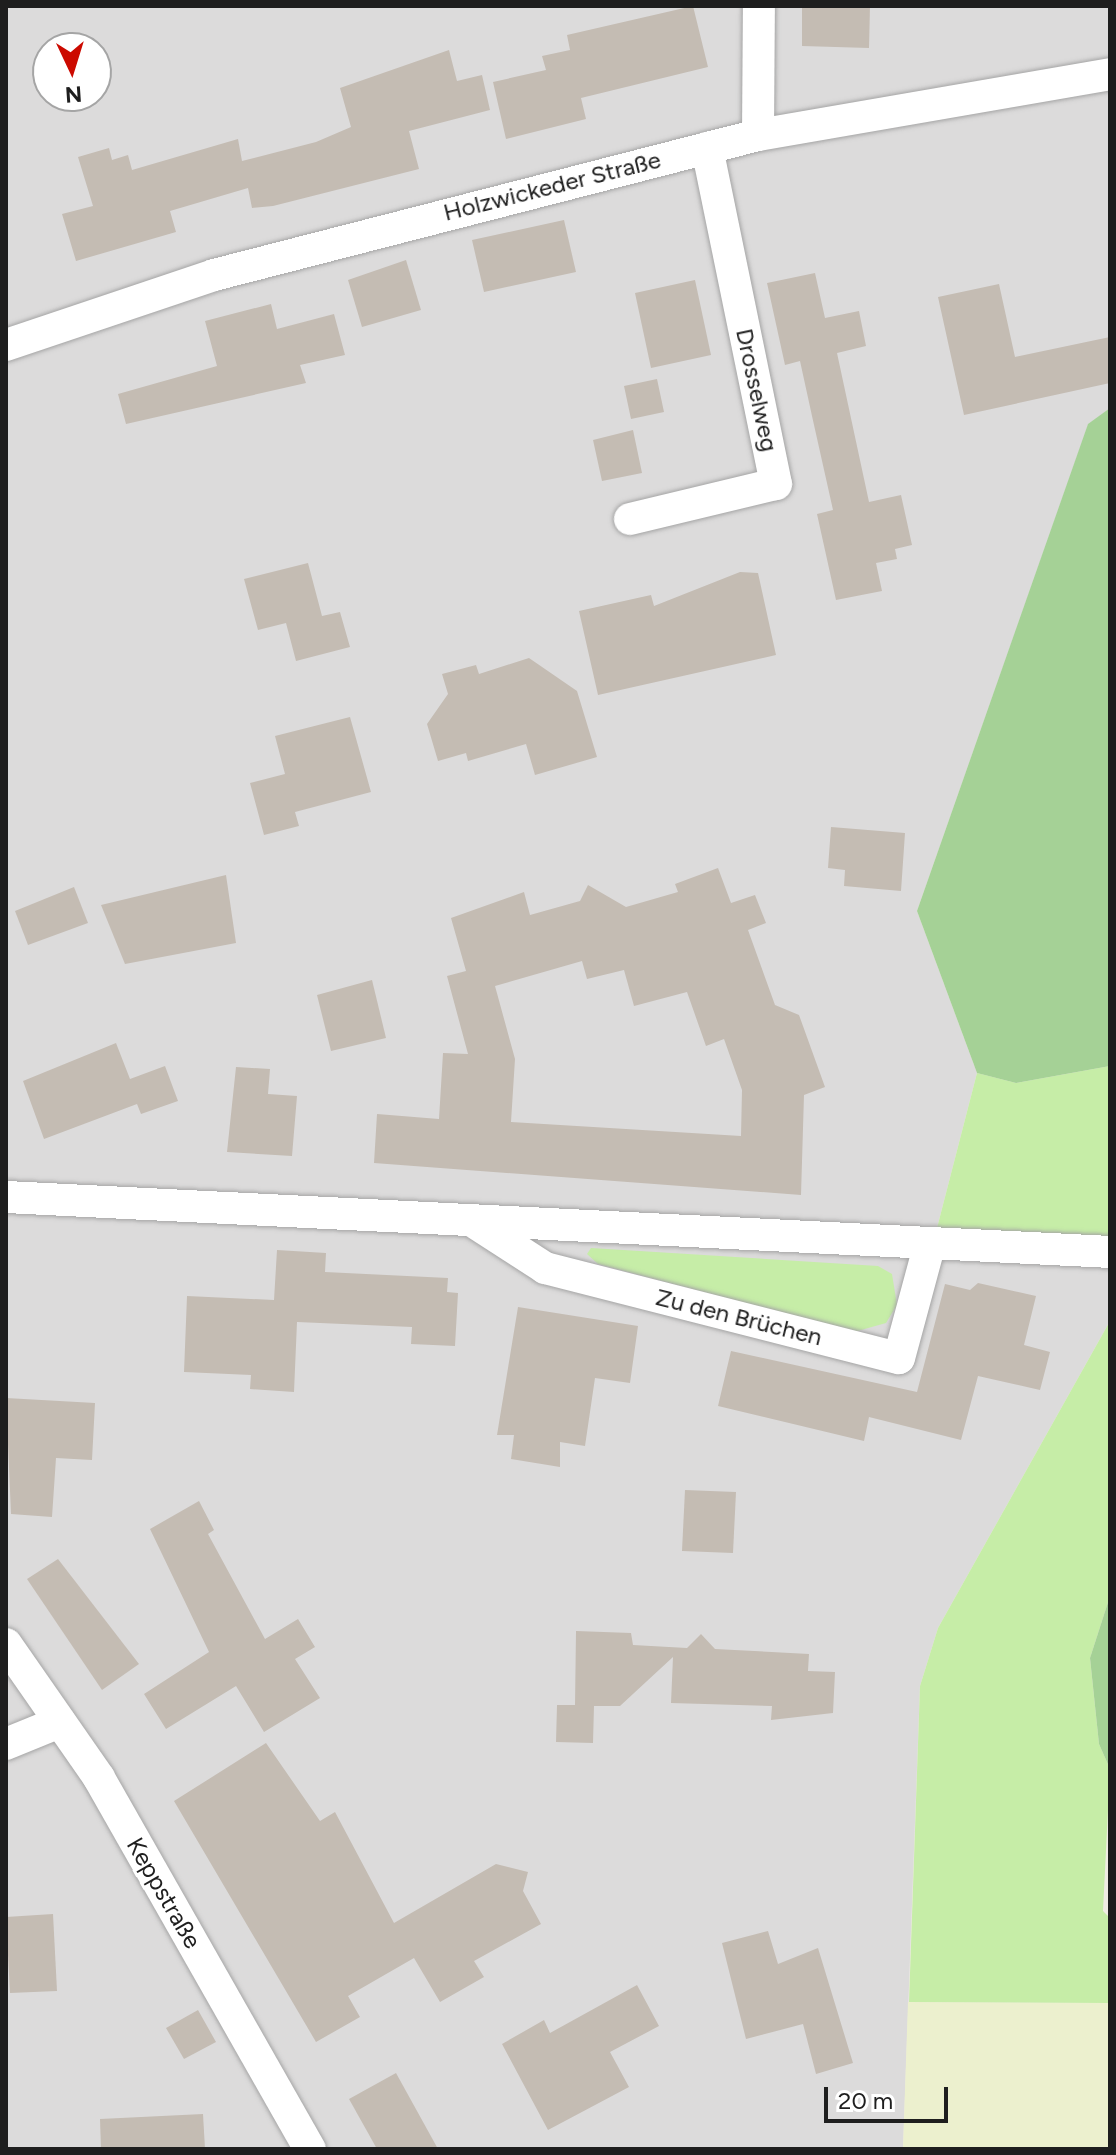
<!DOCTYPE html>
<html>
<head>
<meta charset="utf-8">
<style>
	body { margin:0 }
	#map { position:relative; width:1116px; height:2155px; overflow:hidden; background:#f0ece4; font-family:Figtree,sans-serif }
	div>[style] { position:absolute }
	.residential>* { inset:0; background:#dcdbdb }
	.farmland>* { inset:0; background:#ecf0ce }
	.grass>* { inset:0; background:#c6eda7 }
	.forest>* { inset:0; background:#a5d196 }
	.building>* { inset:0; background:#c4bcb3 }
	.roads { filter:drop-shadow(0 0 2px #a5a5a5) drop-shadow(0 0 2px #a5a5a5) }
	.street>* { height:32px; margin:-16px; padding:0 16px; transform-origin:16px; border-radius:16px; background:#fff }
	span { translate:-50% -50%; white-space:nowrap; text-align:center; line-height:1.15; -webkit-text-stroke:6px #fff; paint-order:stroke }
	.street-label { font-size:24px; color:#1e1e1e }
	.frame { position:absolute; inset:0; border:8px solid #1e1e1e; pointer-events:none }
	.north { position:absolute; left:32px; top:32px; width:80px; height:80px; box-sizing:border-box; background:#fff; border:2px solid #a5a5a5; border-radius:50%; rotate:176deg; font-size:22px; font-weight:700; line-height:32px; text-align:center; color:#1e1e1e }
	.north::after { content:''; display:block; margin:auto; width:28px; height:36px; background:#cc0a00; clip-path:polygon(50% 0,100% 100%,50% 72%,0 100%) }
	.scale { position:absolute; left:824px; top:2087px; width:124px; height:36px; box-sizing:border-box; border:4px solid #1e1e1e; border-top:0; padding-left:10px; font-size:24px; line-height:28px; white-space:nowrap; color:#1e1e1e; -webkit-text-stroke:6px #fff; paint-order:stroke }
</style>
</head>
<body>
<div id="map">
	<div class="residential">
		<div style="clip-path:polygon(evenodd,6px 6px,1110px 6px,1110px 408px,1088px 425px,917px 911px,977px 1073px,937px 1228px,1110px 1262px,1110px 1321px,938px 1628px,920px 1686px,903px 2149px,6px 2149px,6px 6px,48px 48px,96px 48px,96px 96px,48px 96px,48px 48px)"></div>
	</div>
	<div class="farmland">
		<div style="clip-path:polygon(908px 2002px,1110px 2003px,1110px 2149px,903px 2149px)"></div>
	</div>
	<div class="grass">
		<div style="clip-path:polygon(1110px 1066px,1110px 1238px,937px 1228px,977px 1073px,1016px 1083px)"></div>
		<div style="clip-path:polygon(591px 1248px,878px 1266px,892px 1274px,897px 1305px,886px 1323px,854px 1332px,598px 1264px,587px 1254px)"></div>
		<div style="clip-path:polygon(1110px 1321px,1110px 1596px,1090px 1658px,1099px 1744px,1110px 1769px,1103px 1911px,1110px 1918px,1110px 2003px,909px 2002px,920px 1686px,938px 1628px)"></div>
	</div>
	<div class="forest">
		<div style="clip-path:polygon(1110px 408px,1110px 1066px,1016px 1083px,977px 1073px,917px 911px,1088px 424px)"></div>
		<div style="clip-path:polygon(1110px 1596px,1110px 1769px,1099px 1744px,1090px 1658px)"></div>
	</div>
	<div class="building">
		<div style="clip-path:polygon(693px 6px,708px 67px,581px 98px,586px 119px,506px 139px,493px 82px,546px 70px,542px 56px,570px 50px,567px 35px)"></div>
		<div style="clip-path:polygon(802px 6px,870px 6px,869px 48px,802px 46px)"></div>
		<div style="clip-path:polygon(449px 50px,457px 81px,482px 75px,490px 110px,409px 131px,419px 169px,273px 206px,252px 208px,248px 188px,170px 211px,176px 232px,76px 261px,62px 214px,93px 206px,78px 157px,109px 148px,112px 160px,128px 155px,132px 170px,238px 139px,242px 161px,316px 142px,351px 127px,340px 88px)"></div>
		<div style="clip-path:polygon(564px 220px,576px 272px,484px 292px,472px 240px)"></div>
		<div style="clip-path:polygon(406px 260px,421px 310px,362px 327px,348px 280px)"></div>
		<div style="clip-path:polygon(815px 273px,825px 318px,859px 311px,866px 346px,837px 353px,869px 502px,901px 495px,912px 545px,895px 549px,897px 559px,876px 563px,882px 591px,836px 600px,817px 514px,833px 510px,812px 416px,800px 361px,785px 365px,767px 283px)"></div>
		<div style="clip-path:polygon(695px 280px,711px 355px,651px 368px,635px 293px)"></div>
		<div style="clip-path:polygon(999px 284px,1015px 357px,1110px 337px,1110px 383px,964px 415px,938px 297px)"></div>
		<div style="clip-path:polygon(271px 304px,277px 329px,334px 314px,345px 355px,300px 365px,306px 383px,126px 424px,118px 394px,217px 366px,205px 321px)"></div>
		<div style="clip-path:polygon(657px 379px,664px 412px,631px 419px,624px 386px)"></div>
		<div style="clip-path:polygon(633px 430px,642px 473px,602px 481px,593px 440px)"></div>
		<div style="clip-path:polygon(308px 563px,322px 616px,340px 612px,350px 647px,296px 661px,286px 623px,258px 630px,244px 579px)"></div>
		<div style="clip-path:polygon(740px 572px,758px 573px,776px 655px,598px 695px,579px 611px,651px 595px,654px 606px)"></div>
		<div style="clip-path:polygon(529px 658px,577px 691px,597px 757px,535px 775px,526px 744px,468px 761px,466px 753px,438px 761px,427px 724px,448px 694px,442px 674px,476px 665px,479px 674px)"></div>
		<div style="clip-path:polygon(350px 717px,371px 792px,295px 812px,299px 826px,264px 835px,250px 783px,285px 774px,275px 736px)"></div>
		<div style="clip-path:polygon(831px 827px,905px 833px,901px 891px,844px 886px,845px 870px,828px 868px)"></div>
		<div style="clip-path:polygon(evenodd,718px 868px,731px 903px,755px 895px,766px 923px,748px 930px,775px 1005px,799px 1015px,825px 1087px,804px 1095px,801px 1195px,374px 1163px,377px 1114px,439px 1119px,443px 1053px,468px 1054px,447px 976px,466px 971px,451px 918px,524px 892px,530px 915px,580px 901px,588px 885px,626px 907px,678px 892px,675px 884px,718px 868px,582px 961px,587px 979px,624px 970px,634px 1006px,687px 992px,706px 1046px,724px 1039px,742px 1090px,741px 1136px,511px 1122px,515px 1059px,495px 986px,582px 961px)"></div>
		<div style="clip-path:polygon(226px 875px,236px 943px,125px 964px,101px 905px)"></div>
		<div style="clip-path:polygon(74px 887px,88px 923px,28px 945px,15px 911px)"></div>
		<div style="clip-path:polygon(372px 980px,386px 1038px,331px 1051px,317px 995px)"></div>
		<div style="clip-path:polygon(116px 1043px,130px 1079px,165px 1066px,178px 1101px,141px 1114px,137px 1104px,44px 1139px,23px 1081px)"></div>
		<div style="clip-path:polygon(236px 1067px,270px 1069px,268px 1094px,297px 1096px,292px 1156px,227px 1152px)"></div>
		<div style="clip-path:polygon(277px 1250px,326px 1253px,325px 1272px,448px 1278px,447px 1292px,458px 1293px,455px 1346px,411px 1344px,412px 1327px,297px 1322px,294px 1392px,250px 1389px,251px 1375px,184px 1372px,187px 1296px,274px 1300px)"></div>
		<div style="clip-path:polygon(978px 1283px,1036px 1296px,1024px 1345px,1050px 1352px,1040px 1390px,978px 1376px,961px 1440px,869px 1417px,864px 1441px,718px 1406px,731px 1351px,917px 1392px,945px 1284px,970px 1290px)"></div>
		<div style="clip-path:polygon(518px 1307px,638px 1326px,630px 1383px,595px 1378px,585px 1446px,560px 1442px,560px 1467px,511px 1459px,514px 1435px,497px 1435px)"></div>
		<div style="clip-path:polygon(6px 1398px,95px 1403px,92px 1460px,56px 1458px,52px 1517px,11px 1514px)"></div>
		<div style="clip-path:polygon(685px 1490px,736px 1492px,733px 1553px,682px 1551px)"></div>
		<div style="clip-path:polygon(199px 1501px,214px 1530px,208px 1534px,265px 1639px,298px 1619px,315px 1647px,295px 1659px,320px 1698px,264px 1732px,236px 1686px,166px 1729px,144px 1694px,209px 1652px,150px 1529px)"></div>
		<div style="clip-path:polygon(58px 1559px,139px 1664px,102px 1690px,27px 1579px)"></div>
		<div style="clip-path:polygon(576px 1631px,631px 1633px,633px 1645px,687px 1648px,701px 1634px,715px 1649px,809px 1654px,808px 1671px,835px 1672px,833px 1713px,771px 1720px,772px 1706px,671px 1703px,673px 1657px,620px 1706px,594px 1706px,593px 1743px,556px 1742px,557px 1705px,575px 1705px)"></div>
		<div style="clip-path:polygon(266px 1743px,320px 1821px,335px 1812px,394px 1923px,496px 1864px,528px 1872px,523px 1891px,541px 1924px,474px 1961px,484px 1977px,440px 2002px,414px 1958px,348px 1996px,360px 2017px,316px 2042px,174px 1801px)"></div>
		<div style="clip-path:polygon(53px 1914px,57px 1991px,10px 1993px,6px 1917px)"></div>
		<div style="clip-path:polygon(768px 1931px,778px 1964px,818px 1948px,853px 2063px,816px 2074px,803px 2024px,746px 2039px,722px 1943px)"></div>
		<div style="clip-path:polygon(637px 1985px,659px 2026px,610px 2052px,629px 2087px,548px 2130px,502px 2044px,544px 2020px,550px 2033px)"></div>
		<div style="clip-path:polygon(198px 2010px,216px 2042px,184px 2059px,166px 2028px)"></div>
		<div style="clip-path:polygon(396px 2073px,438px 2149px,377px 2149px,349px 2099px)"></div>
		<div style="clip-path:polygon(203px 2114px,205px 2149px,101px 2149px,100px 2119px)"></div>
	</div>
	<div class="roads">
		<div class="street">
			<div style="left:758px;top:135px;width:129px;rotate:-89.6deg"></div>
			<div style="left:6px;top:345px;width:219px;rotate:-18.6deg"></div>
			<div style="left:214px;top:275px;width:562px;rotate:-14.43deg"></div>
			<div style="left:758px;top:135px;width:357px;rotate:-9.8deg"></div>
			<div style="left:630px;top:519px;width:150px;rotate:-13.5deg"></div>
			<div style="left:776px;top:484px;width:343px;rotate:-101.6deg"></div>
			<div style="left:6px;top:1197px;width:1105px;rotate:2.85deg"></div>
			<div style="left:477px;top:1224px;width:81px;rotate:32.9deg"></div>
			<div style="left:545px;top:1268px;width:365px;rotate:14.3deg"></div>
			<div style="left:899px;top:1358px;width:119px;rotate:-74.9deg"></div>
			<div style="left:6px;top:1644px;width:163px;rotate:55.2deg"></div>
			<div style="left:99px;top:1778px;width:427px;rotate:60.4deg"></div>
			<div style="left:6px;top:1744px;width:58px;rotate:-22.2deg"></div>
		</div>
	</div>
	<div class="street-label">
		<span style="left:552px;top:186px;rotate:-14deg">Holzwickeder Straße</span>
		<span style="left:757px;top:390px;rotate:78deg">Drosselweg</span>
		<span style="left:739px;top:1317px;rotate:14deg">Zu den Brüchen</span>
		<span style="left:164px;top:1893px;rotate:60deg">Keppstraße</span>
	</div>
	<div class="frame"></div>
	<div class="north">N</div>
	<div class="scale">20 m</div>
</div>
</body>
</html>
